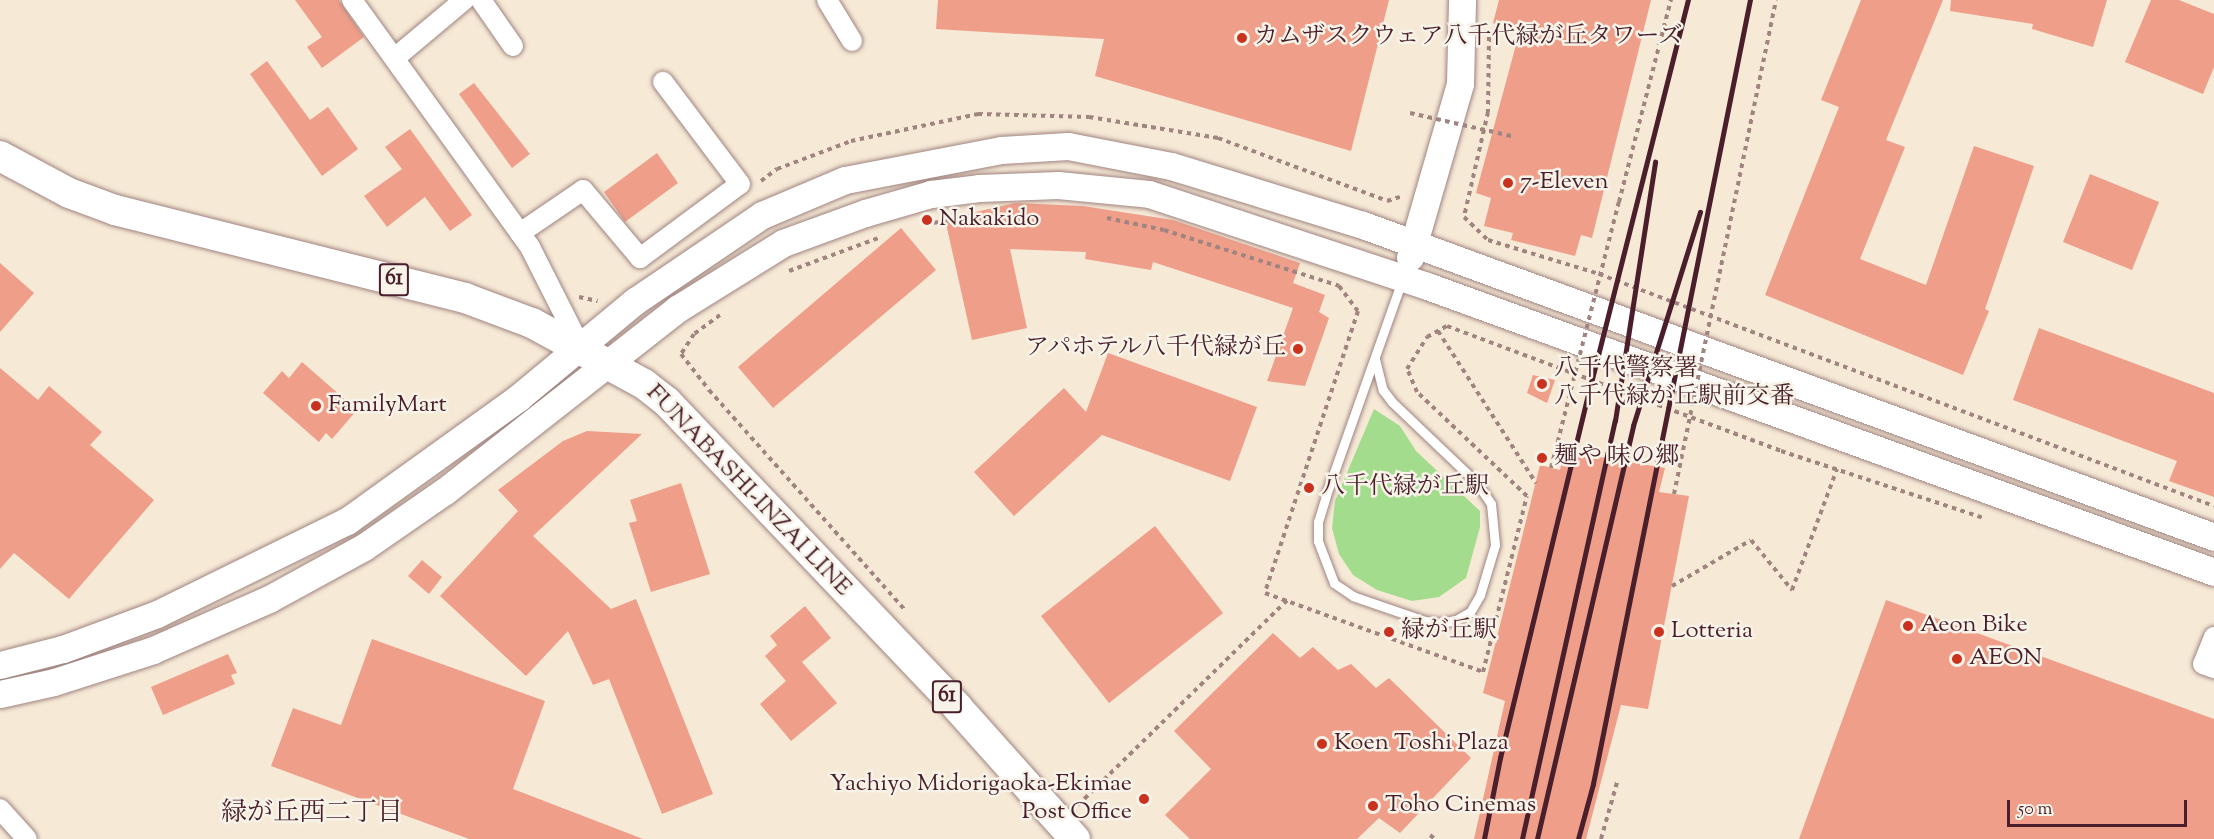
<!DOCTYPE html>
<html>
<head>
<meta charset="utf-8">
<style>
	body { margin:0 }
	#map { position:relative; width:2214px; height:839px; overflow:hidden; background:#f6e9d6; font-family:"Sorts Mill Goudy","Noto Serif JP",serif }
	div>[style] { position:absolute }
	.green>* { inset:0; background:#a4dc8e }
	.building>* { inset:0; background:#ee9e89 }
	.path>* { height:4px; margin-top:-2px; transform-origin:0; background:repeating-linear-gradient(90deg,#a08480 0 4.5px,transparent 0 9px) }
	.roads { filter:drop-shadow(0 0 2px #a08480) drop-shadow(0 0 2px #a08480) }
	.lane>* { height:9px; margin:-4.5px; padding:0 4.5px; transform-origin:4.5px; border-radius:4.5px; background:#fff }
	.street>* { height:20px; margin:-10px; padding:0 10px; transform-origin:10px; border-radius:10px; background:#fff }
	.secondary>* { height:27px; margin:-13.5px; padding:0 13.5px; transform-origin:13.5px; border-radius:13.5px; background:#fff }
	.primary>* { height:30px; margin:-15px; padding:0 15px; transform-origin:15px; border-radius:15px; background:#fff }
	.rail>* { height:4.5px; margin:-2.25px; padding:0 2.25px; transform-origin:2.25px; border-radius:2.25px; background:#4a1f2b }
	.path-bridge>* { height:4px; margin-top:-2px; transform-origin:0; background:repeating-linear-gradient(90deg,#a08480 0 4.5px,transparent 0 9px) }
	.dots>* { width:16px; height:16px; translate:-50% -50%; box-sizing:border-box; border:3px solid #f7f3e8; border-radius:50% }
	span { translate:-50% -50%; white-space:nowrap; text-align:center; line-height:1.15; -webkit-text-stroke:5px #f7f3e8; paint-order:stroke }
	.shield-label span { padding:2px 4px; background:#f7f3e8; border:2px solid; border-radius:4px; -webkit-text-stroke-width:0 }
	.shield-label { font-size:22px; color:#4a1f2b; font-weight:700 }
	.poi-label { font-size:24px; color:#4a1f2b }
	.left { translate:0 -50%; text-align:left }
	.right { translate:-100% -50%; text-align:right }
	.street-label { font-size:24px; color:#4a1f2b }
	.neighbourhood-label { font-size:26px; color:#4a1f2b }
	.scale { position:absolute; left:2007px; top:800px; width:180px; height:27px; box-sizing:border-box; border:3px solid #4a1f2b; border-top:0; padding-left:8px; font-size:18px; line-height:21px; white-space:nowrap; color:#4a1f2b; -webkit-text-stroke:4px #f7f3e8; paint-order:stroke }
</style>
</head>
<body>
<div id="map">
	<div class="green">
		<div style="clip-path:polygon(1374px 409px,1400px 426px,1416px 451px,1480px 511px,1480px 527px,1466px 578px,1439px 597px,1412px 601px,1377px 590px,1353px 575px,1339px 554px,1332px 528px,1335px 501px)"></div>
	</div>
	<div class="building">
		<div style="clip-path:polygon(295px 0,339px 0,364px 37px,322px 68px,307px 47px,322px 37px)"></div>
		<div style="clip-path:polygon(938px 0,1389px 0,1351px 151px,1095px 76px,1104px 39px,936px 29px)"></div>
		<div style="clip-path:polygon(1499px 0,1651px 0,1592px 238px,1581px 235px,1575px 256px,1511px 240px,1513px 233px,1484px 226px,1491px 198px,1476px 193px,1520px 30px,1493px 23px)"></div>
		<div style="clip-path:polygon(1861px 0,1943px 0,1886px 140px,1905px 147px,1860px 259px,1926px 285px,1974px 146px,2034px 166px,1985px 309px,1989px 311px,1963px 375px,1765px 295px,1839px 107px,1821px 100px)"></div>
		<div style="clip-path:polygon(1951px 0,2107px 0,2093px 47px,2032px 29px,2033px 24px,1950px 11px)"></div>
		<div style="clip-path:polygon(2151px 0,2179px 0,2214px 14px,2214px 67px,2203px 94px,2125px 62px)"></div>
		<div style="clip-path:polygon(267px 61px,310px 120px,328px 107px,358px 149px,322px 176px,250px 74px)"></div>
		<div style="clip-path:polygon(474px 83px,530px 154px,512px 168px,459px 94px)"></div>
		<div style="clip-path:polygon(410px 129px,472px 215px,450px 231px,425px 197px,387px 227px,364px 196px,402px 169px,385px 147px)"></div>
		<div style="clip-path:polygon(657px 153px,678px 183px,625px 222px,604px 192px)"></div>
		<div style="clip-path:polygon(2090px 174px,2159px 202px,2132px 270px,2063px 242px)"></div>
		<div style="clip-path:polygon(1015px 203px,1083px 206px,1173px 220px,1300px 263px,1293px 283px,1325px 295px,1319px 312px,1329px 318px,1305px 386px,1267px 381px,1293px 308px,1153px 262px,1151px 270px,1085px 259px,1086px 252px,1010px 249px,1027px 328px,972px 340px,945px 219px)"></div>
		<div style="clip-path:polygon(901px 228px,936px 270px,773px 408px,738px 367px)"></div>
		<div style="clip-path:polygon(0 263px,34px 293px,0 332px)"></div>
		<div style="clip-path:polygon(2039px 328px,2214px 393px,2214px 497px,2169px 481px,2177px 461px,2013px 400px)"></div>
		<div style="clip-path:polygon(1108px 353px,1257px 407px,1230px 481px,1102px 435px,1014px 516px,974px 472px,1064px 388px,1086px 412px)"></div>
		<div style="clip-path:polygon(302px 362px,357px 410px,332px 439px,326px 433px,319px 442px,263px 393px,282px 371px,289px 378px)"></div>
		<div style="clip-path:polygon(0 368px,38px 400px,49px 386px,102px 432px,90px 445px,154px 500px,69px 599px,14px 553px,0 569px)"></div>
		<div style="clip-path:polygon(1533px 375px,1555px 380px,1547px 403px,1527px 393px)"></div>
		<div style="clip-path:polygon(587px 431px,642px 434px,533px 536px,611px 609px,636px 599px,713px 794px,662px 814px,609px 679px,593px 685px,568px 631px,526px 676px,440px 596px,518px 511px,498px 490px,563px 441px)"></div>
		<div style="clip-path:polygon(1564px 451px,1665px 468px,1659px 492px,1689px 496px,1648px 709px,1621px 705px,1586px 839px,1474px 839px,1505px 701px,1483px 693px,1540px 465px,1560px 470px)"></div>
		<div style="clip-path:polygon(681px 483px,710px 574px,651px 592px,629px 523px,637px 521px,630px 500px)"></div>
		<div style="clip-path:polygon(1155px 526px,1223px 613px,1109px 703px,1041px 616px)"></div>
		<div style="clip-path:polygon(422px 560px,442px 577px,429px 594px,408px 576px)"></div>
		<div style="clip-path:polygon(1886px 600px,2214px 719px,2214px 839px,1799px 839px)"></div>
		<div style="clip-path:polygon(805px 606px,831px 638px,802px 662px,837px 703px,791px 741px,760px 704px,786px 681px,765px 656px,777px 645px,770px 636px)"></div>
		<div style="clip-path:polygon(1273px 633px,1300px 658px,1313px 647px,1338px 670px,1351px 664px,1376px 688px,1389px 678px,1471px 758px,1400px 833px,1379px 818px,1357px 839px,1190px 839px,1165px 815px,1211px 769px,1174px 731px)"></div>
		<div style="clip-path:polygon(372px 639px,545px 701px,513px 789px,643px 839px,469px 839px,271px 766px,293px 708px,341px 725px)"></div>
		<div style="clip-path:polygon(228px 654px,237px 673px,231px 675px,235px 684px,163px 715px,151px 687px)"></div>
	</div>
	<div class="path">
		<div style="left:1489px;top:37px;width:75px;rotate:90.8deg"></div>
		<div style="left:1488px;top:112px;width:108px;rotate:102.9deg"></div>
		<div style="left:1464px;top:217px;width:33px;rotate:44deg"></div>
		<div style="left:1488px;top:240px;width:116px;rotate:17deg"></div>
		<div style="left:1599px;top:274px;width:657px;rotate:20.67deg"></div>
		<div style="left:761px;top:181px;width:20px;rotate:-37deg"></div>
		<div style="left:777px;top:169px;width:79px;rotate:-20.7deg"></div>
		<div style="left:851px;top:141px;width:130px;rotate:-12deg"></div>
		<div style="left:978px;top:114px;width:111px;rotate:1.5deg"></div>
		<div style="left:1089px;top:117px;width:131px;rotate:9.2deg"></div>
		<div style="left:1218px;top:138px;width:180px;rotate:20.4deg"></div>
		<div style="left:1387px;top:201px;width:16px;rotate:-18deg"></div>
		<div style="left:1619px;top:202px;width:209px;rotate:-75.6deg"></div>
		<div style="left:1107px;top:218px;width:58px;rotate:11.9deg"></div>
		<div style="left:1164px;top:230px;width:184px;rotate:17.7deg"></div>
		<div style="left:1339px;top:286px;width:31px;rotate:53deg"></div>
		<div style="left:1358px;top:311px;width:297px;rotate:108.3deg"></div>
		<div style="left:1265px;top:593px;width:232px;rotate:19.9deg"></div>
		<div style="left:1483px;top:672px;width:181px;rotate:-76deg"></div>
		<div style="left:1527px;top:496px;width:151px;rotate:-136.6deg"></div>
		<div style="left:1417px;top:392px;width:25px;rotate:-113deg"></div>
		<div style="left:1407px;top:369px;width:38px;rotate:-58deg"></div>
		<div style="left:1427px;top:337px;width:23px;rotate:-29deg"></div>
		<div style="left:1447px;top:326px;width:357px;rotate:20.5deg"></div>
		<div style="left:1781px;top:451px;width:213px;rotate:18.3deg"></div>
		<div style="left:925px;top:224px;width:65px;rotate:-8deg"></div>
		<div style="left:789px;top:271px;width:95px;rotate:-20.3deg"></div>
		<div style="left:579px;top:297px;width:19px;rotate:12deg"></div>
		<div style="left:720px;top:315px;width:32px;rotate:144deg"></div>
		<div style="left:694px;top:334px;width:24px;rotate:123deg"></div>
		<div style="left:681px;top:354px;width:46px;rotate:52.1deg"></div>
		<div style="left:709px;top:390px;width:296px;rotate:48.3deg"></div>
		<div style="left:1438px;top:331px;width:181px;rotate:57.2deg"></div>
		<div style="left:1672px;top:586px;width:91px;rotate:-30.2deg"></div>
		<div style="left:1751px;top:540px;width:65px;rotate:50.6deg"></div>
		<div style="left:1792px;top:590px;width:129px;rotate:-69.6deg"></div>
		<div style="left:1078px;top:805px;width:293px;rotate:-44.4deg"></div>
		<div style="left:1430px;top:835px;width:6px;rotate:39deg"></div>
		<div style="left:1601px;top:839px;width:62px;rotate:-74.2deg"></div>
	</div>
	<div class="roads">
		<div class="lane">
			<div style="left:1375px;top:359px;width:32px;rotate:76deg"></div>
			<div style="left:1383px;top:390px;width:15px;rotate:53deg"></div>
			<div style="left:1392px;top:402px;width:117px;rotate:43.6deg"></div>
			<div style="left:1477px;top:483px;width:25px;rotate:56deg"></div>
			<div style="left:1491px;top:504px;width:41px;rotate:84.4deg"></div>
			<div style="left:1495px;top:545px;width:52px;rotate:106.7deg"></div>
			<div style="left:1480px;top:595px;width:20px;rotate:120deg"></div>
			<div style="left:1470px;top:612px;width:16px;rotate:150deg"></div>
			<div style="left:1456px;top:620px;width:16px;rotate:169deg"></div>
			<div style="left:1440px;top:623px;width:15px;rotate:-172deg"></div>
			<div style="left:1425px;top:621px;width:76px;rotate:-160.9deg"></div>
			<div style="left:1353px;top:596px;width:23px;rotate:-146deg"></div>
			<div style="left:1334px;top:583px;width:45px;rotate:-110.9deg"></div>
			<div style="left:1318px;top:541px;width:19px;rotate:-90deg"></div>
			<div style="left:1318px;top:522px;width:28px;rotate:-73deg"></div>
			<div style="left:1326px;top:495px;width:228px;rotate:-70.5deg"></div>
		</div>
		<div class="street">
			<div style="left:352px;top:0;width:304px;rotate:54.2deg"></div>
			<div style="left:530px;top:247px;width:111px;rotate:63.2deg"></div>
			<div style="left:481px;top:0;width:56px;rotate:55.2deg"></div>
			<div style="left:827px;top:0;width:48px;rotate:58.6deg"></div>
			<div style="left:396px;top:57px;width:89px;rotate:-40deg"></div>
			<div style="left:520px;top:233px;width:76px;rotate:-34.3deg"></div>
			<div style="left:583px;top:190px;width:89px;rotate:50deg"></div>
			<div style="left:640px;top:258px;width:124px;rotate:-36.5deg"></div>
			<div style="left:740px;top:184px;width:128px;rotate:-127deg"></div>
			<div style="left:2214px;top:637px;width:29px;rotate:112deg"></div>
			<div style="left:2203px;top:664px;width:12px;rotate:20deg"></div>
			<div style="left:0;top:809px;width:40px;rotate:48deg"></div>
		</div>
		<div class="secondary">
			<div style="left:1410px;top:257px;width:180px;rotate:-73.9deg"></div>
			<div style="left:1460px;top:84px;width:84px;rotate:-88.6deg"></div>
			<div style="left:0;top:665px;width:65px;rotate:-14.3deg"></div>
			<div style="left:63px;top:649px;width:100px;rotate:-20.4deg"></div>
			<div style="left:157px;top:614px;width:212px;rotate:-26.1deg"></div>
			<div style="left:347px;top:521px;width:211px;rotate:-35.7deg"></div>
			<div style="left:518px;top:398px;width:152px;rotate:-39.7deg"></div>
			<div style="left:635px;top:301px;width:153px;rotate:-34.1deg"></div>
			<div style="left:762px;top:215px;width:90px;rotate:-22.9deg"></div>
			<div style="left:845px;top:180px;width:159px;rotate:-10.9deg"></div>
			<div style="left:1001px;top:150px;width:67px;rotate:-3.4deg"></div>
			<div style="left:1068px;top:146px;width:105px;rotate:11deg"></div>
			<div style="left:1171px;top:166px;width:201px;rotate:17.1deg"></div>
			<div style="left:1363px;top:225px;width:906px;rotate:20.13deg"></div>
			<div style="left:0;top:694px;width:55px;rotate:-12.5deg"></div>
			<div style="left:54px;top:682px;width:104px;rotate:-17.9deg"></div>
			<div style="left:153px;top:650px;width:127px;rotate:-23.7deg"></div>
			<div style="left:269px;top:599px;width:108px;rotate:-28.7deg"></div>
			<div style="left:364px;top:547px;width:98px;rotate:-34.7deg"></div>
			<div style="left:445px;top:491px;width:295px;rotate:-38.1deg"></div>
			<div style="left:677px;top:309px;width:125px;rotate:-31.9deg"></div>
			<div style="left:783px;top:243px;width:87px;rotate:-20.1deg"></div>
			<div style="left:865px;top:213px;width:69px;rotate:-16.1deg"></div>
			<div style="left:931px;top:194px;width:48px;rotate:-7.1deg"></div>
			<div style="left:979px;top:188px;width:79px;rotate:-2.2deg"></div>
			<div style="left:1058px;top:185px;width:91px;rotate:5.6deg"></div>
			<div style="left:1149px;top:194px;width:293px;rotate:18.3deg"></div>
			<div style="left:1427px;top:286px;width:837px;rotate:19.97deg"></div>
		</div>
		<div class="primary">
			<div style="left:0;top:156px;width:78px;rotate:28.2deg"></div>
			<div style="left:69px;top:193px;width:49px;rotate:20.3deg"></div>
			<div style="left:115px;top:210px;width:361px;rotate:14.1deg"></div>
			<div style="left:465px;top:298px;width:72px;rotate:20.5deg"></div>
			<div style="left:532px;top:323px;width:128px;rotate:28.6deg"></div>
			<div style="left:644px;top:384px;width:29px;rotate:38deg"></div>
			<div style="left:667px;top:402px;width:421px;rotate:46.4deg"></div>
			<div style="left:957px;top:707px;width:177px;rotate:48.2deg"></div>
		</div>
	</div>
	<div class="rail">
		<div style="left:1484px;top:839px;width:83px;rotate:-78.8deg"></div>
		<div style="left:1500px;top:758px;width:386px;rotate:-76.4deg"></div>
		<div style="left:1591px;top:383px;width:395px;rotate:-75.8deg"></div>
		<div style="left:1522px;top:839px;width:428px;rotate:-77.5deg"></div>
		<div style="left:1615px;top:421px;width:262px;rotate:-81.2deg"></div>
		<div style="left:1537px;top:839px;width:424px;rotate:-76.9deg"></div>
		<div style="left:1633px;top:426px;width:224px;rotate:-72.6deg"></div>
		<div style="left:1578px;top:839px;width:57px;rotate:-74.7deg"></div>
		<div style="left:1593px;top:784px;width:800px;rotate:-78.68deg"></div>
	</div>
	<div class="path-bridge">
		<div style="left:1410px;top:113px;width:104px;rotate:12.8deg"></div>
		<div style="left:1551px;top:468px;width:275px;rotate:-75.7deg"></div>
		<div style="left:1674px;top:494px;width:504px;rotate:-78.33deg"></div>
	</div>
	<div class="dots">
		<div style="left:1242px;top:38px;background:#c8321e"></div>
		<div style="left:1508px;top:183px;background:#c8321e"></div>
		<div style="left:927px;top:220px;background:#c8321e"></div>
		<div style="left:1298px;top:349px;background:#c8321e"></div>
		<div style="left:1542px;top:384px;background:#c8321e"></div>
		<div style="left:316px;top:406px;background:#c8321e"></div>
		<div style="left:1542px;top:458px;background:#c8321e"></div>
		<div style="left:1309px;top:488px;background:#c8321e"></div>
		<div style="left:1908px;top:626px;background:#c8321e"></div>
		<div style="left:1389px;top:632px;background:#c8321e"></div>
		<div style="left:1659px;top:632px;background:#c8321e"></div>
		<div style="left:1957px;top:659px;background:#c8321e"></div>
		<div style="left:1322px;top:744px;background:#c8321e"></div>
		<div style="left:1144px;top:799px;background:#c8321e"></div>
		<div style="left:1373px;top:806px;background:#c8321e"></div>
	</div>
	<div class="shield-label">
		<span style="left:394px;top:280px">61</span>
		<span style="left:947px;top:697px">61</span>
	</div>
	<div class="poi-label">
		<span class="left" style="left:1254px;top:38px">カムザスクウェア八千代緑が丘タワーズ</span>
		<span class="left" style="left:1520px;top:183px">7-Eleven</span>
		<span class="left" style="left:939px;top:220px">Nakakido</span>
		<span class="right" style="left:1286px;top:349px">アパホテル八千代緑が丘</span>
		<span class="left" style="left:1554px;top:384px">八千代警察署<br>八千代緑が丘駅前交番</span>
		<span class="left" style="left:328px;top:406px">FamilyMart</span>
		<span class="left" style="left:1554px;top:458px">麺や 味の郷</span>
		<span class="left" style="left:1321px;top:488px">八千代緑が丘駅</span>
		<span class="left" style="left:1920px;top:626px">Aeon Bike</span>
		<span class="left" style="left:1401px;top:632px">緑が丘駅</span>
		<span class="left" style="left:1671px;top:632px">Lotteria</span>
		<span class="left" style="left:1969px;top:659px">AEON</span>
		<span class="left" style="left:1334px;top:744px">Koen Toshi Plaza</span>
		<span class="right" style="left:1132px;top:799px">Yachiyo Midorigaoka-Ekimae<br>Post Office</span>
		<span class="left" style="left:1385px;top:806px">Toho Cinemas</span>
	</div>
	<div class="street-label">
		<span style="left:748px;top:491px;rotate:46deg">FUNABASHI-INZAI LINE</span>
	</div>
	<div class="neighbourhood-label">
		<span style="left:312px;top:814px">緑が丘西二丁目</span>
	</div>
	<div class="scale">50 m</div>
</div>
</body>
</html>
